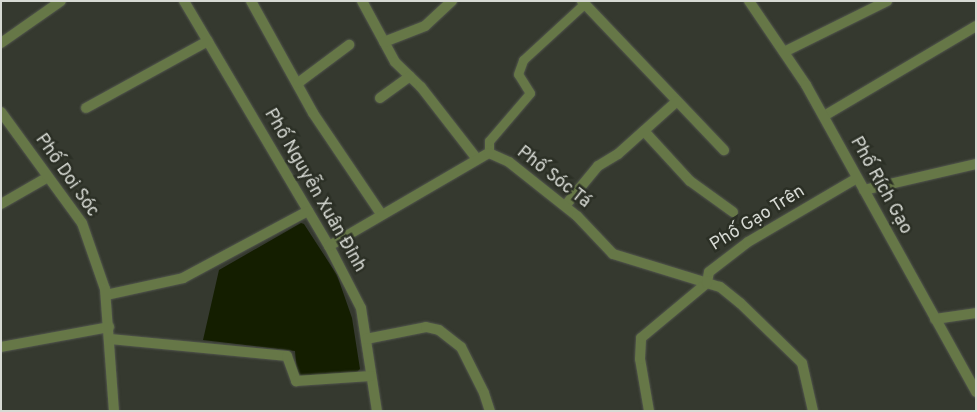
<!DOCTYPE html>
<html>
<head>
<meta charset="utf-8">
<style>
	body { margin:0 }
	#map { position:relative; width:977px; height:412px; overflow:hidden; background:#35392f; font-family:Overpass,sans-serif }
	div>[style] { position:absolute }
	.water>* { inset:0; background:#141e00 }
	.roads { filter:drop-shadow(0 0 1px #52564d) drop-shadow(0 0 1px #52564d) }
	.service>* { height:9px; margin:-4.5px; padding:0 4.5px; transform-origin:4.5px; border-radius:4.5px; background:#667747 }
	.minor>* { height:10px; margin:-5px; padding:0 5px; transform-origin:5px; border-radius:5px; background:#667747 }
	.tertiary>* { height:10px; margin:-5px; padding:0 5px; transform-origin:5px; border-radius:5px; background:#667747 }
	span { translate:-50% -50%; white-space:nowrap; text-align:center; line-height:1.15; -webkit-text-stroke:5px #2b2f25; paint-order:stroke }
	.street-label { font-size:18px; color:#d7dad4 }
	.frame { position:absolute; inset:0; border:2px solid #d7dad4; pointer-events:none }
</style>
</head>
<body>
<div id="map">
	<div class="water">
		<div style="clip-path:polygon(301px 223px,304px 224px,337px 275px,352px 318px,360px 369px,356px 373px,302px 376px,297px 373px,295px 351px,203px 340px,219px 270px)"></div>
	</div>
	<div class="roads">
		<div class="service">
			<div style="left:489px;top:153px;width:12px;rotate:-90deg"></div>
			<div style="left:489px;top:141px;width:63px;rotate:-49.5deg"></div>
			<div style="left:530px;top:93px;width:22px;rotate:-122deg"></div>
			<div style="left:518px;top:74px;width:15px;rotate:-70deg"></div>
			<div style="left:523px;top:60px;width:83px;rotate:-42.6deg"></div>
		</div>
		<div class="minor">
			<div style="left:184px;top:1px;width:285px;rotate:59.4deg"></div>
			<div style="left:329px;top:246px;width:70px;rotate:62.7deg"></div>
			<div style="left:361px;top:308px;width:104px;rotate:81.2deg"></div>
			<div style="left:251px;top:1px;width:128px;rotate:61deg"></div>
			<div style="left:313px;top:113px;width:122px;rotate:56deg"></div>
			<div style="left:362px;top:1px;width:69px;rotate:61.6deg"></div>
			<div style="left:395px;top:62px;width:36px;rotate:44deg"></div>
			<div style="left:421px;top:87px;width:91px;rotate:52.1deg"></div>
			<div style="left:582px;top:1px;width:206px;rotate:46.4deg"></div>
			<div style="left:384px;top:42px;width:44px;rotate:-21.3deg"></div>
			<div style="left:425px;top:26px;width:37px;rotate:-43deg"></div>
			<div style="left:1px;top:43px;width:73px;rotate:-35deg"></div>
			<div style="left:784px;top:52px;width:115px;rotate:-26.3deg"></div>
			<div style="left:298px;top:83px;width:64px;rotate:-36.7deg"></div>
			<div style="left:380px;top:98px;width:37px;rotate:-36deg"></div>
			<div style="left:86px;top:108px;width:139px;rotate:-28.8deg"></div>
			<div style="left:824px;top:116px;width:177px;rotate:-30.6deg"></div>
			<div style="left:644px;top:131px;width:68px;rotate:47.4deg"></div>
			<div style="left:690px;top:181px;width:53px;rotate:35.8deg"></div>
			<div style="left:864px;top:190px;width:115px;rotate:-13.1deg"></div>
			<div style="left:1px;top:204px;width:54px;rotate:-29.9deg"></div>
			<div style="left:565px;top:206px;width:52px;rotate:-50.5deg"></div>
			<div style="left:598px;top:166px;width:23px;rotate:-31deg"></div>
			<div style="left:618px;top:154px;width:79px;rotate:-41.9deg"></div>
			<div style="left:329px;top:246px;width:185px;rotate:-30.2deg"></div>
			<div style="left:489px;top:153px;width:22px;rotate:24deg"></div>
			<div style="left:509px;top:162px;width:87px;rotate:38.5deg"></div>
			<div style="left:577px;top:216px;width:52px;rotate:46.5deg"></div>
			<div style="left:613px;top:254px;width:98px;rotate:17.1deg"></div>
			<div style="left:106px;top:295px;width:79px;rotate:-12.4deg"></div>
			<div style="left:183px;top:278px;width:142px;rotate:-28.2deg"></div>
			<div style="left:935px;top:319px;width:41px;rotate:-8.3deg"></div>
			<div style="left:110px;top:339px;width:178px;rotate:5.5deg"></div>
			<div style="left:287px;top:356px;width:27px;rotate:70deg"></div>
			<div style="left:296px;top:381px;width:75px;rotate:-3.8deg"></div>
			<div style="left:366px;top:339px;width:61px;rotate:-11.3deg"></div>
			<div style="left:426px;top:327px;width:13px;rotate:13deg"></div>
			<div style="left:439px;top:330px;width:28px;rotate:38deg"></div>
			<div style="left:461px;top:347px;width:51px;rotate:63.4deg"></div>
			<div style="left:484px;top:393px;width:19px;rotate:72deg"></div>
			<div style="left:1px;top:347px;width:110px;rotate:-10.5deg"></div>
			<div style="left:649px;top:411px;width:53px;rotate:-99.8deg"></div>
			<div style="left:640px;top:359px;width:21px;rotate:-87deg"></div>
			<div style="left:641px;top:338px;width:86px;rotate:-39.8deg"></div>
			<div style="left:813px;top:411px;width:49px;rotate:-102.9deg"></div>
			<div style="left:802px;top:363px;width:86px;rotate:-135.9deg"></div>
			<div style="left:740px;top:303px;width:26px;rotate:-141deg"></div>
			<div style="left:720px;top:287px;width:14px;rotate:-163deg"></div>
			<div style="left:707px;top:283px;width:11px;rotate:-80deg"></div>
			<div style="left:709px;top:272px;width:49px;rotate:-37.6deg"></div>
			<div style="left:748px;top:242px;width:126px;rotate:-30.4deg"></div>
		</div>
		<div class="tertiary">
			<div style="left:749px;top:1px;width:102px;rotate:55.8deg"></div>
			<div style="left:806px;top:85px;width:351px;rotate:61deg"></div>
			<div style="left:1px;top:112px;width:137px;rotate:53.9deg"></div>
			<div style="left:82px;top:223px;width:70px;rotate:70.8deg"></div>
			<div style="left:105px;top:289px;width:122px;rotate:85.8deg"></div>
		</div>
	</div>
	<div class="street-label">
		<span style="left:66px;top:176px;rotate:55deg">Phố Doi Sóc</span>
		<span style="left:553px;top:178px;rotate:38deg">Phố Sóc Tá</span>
		<span style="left:880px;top:186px;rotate:61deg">Phố Rích Gạo</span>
		<span style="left:314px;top:191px;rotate:60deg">Phố Nguyễn Xuân Đỉnh</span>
		<span style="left:758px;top:219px;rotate:-32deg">Phố Gạo Trên</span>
	</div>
	<div class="frame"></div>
</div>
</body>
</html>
